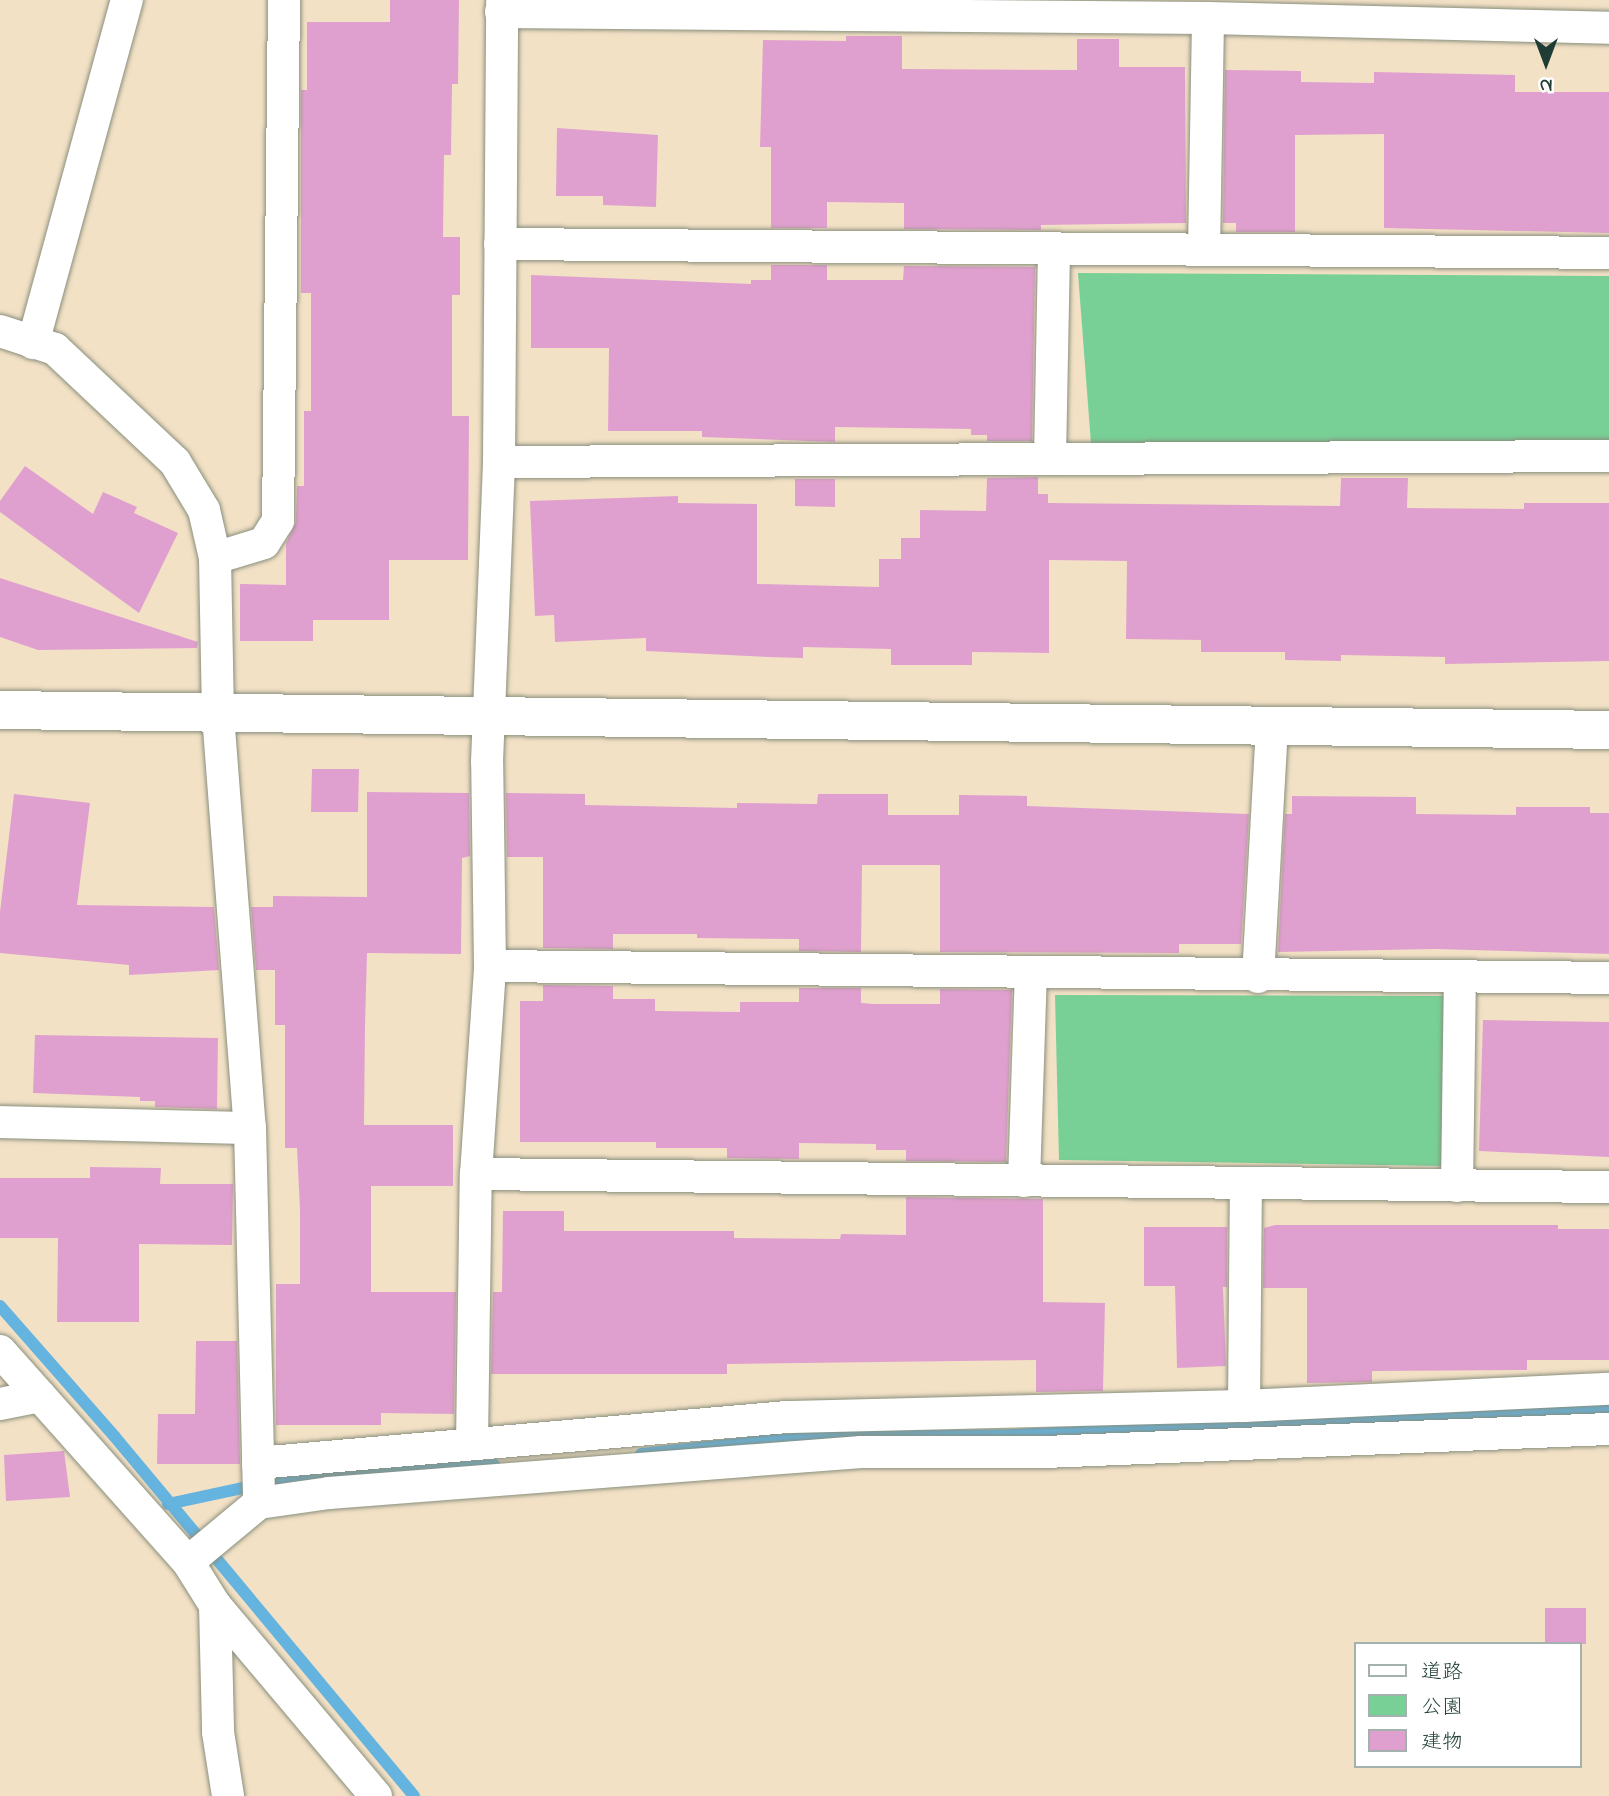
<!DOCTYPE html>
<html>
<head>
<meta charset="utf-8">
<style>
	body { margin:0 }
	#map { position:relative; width:1609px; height:1796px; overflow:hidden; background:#f3e1c6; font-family:"Indie Flower","Klee One",sans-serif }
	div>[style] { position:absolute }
	.green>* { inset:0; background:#78d096 }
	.stream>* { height:12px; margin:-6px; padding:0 6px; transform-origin:6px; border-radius:6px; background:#65b3df }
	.building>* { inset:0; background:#e0a0cf }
	.roads { filter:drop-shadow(0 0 2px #898f7d) drop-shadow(0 0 2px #898f7d) }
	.street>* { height:32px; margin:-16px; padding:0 16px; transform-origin:16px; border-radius:16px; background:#fff }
	.secondary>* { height:38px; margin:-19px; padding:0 19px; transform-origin:19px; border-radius:19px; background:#fff }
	span { translate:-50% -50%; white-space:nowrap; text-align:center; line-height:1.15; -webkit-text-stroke:7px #fff; paint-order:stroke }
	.legend { position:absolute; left:1354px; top:1642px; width:228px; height:126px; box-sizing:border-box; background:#fff; border:2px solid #a5b1ae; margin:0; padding:9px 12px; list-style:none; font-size:21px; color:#1f3d34 }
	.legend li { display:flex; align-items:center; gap:14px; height:35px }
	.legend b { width:35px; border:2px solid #a5b1ae }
	.north { position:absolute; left:1511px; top:28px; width:70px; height:70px; -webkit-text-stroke:5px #fff; paint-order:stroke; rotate:180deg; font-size:19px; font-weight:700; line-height:28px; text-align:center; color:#1f3d34 }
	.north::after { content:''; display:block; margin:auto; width:24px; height:32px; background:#1f3d34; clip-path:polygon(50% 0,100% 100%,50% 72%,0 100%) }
</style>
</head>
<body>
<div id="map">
	<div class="green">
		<div style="clip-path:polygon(1078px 273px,1609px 276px,1609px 445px,1091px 444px)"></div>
		<div style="clip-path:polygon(1055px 995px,1447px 996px,1443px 1166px,1059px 1160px)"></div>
	</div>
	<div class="stream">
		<div style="left:0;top:1306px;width:174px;rotate:48.7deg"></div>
		<div style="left:115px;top:1437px;width:467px;rotate:50.2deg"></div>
		<div style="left:641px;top:1454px;width:162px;rotate:-6deg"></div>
		<div style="left:802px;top:1437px;width:209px;rotate:-0.5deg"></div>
		<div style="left:1011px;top:1435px;width:599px;rotate:-2.39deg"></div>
		<div style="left:168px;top:1504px;width:115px;rotate:-12.1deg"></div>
		<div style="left:280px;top:1480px;width:215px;rotate:-4deg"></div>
	</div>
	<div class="building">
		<div style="clip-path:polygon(390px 0,459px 0,458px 84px,452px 84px,451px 155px,444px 155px,443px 237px,460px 237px,460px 295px,452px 295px,452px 416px,469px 416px,468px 560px,389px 560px,389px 620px,313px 620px,313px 641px,240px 641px,240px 584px,286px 585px,286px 543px,296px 522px,297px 486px,304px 486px,304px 411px,311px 411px,311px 293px,301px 293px,301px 90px,307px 90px,307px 22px,390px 22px)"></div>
		<div style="clip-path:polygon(846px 36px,902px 36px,902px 69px,1077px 70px,1077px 39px,1119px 39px,1119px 67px,1185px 67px,1186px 223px,1041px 225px,1041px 230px,904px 229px,904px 203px,827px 202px,827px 228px,771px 228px,771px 147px,760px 147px,763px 40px,846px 41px)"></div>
		<div style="clip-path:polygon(1225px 70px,1301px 71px,1301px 82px,1374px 83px,1374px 72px,1515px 75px,1515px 92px,1609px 92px,1609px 233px,1384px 228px,1384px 134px,1295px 135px,1295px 232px,1236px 232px,1236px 223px,1223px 223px)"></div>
		<div style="clip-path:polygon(557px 128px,658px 135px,656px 207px,603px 205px,603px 196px,556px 196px)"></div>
		<div style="clip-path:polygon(771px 265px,827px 265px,827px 280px,903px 280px,904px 266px,1035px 267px,1032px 441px,987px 441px,987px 435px,971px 435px,971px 429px,835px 427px,835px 442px,702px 437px,702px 431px,608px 431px,609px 348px,531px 348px,531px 275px,751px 284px,751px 280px,771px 280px)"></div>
		<div style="clip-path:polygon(25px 466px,93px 514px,103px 492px,137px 507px,134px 513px,178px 533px,139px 613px,0 512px,0 501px)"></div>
		<div style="clip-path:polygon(1038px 477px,1038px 494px,1048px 494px,1048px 503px,1340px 506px,1341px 478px,1408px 478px,1407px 508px,1524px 509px,1524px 503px,1609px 503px,1609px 661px,1445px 664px,1445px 657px,1341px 655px,1341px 661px,1285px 660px,1285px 652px,1201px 652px,1201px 640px,1126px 639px,1127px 561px,1049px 560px,1049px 653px,972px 652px,972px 665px,891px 665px,891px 649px,803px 647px,803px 658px,768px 657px,646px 651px,646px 638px,555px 642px,554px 615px,535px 616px,530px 501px,678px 496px,678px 503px,757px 504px,757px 584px,879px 587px,879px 559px,901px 559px,901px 538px,920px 538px,920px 510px,986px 511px,987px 478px)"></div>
		<div style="clip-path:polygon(795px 479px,835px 479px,835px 507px,795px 506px)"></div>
		<div style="clip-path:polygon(0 578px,198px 642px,197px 648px,38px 650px,0 637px)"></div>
		<div style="clip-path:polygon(312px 769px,359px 769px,358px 812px,311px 812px)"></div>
		<div style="clip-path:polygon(367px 792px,469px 793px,470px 856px,462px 858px,461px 954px,367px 953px,365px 1026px,364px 1125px,453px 1125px,453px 1186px,371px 1186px,371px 1292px,456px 1292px,454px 1414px,381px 1413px,381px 1425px,276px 1425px,276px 1284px,300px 1284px,300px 1210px,297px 1148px,285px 1148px,285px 1025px,275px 1025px,275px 970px,256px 970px,251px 907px,273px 907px,273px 896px,367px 897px)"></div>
		<div style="clip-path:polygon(506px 793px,585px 794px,585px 805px,737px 808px,737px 803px,817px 804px,818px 794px,888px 794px,888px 815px,959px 815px,959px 795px,1027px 796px,1027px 806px,1249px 814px,1241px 944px,1179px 944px,1179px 953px,940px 952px,940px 865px,862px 865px,861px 952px,799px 951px,799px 939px,697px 938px,697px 934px,613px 934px,613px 949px,543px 948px,543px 857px,507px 857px)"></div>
		<div style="clip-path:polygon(14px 794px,90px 803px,77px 905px,214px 907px,219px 970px,129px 975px,129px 965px,0 953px,0 912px)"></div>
		<div style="clip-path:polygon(1292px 796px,1416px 797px,1416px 814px,1516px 815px,1516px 807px,1590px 807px,1590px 813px,1609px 813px,1609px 954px,1435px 949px,1278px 952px,1285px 814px,1292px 814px)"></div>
		<div style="clip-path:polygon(543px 985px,613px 986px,613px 999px,655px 999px,655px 1011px,740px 1012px,740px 1002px,799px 1002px,799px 988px,861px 988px,861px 1003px,874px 1004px,940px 1004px,940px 989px,1012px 990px,1006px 1162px,906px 1161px,906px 1150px,876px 1150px,876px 1144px,799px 1143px,799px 1159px,727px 1158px,727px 1148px,656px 1148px,656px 1142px,520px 1142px,520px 1001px,543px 1001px)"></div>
		<div style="clip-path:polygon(1483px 1020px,1609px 1022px,1609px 1157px,1479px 1151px)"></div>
		<div style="clip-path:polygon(35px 1035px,218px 1038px,217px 1109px,155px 1107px,155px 1101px,140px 1101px,140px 1097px,33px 1093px)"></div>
		<div style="clip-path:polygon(90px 1167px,161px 1168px,160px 1184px,233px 1184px,232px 1245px,139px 1244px,139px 1322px,57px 1322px,58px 1238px,0 1238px,0 1178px,90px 1178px)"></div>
		<div style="clip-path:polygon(906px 1197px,1043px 1199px,1043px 1302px,1105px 1303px,1103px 1391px,1036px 1392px,1036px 1360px,727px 1364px,727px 1374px,491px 1374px,493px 1292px,502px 1292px,503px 1211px,564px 1211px,564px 1231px,734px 1231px,734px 1238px,840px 1239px,841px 1234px,906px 1235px)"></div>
		<div style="clip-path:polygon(1275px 1225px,1558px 1225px,1558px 1229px,1609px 1229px,1609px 1360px,1527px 1360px,1527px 1370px,1372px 1371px,1372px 1382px,1307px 1383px,1307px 1288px,1263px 1288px,1264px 1228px)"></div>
		<div style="clip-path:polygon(1144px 1227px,1227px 1227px,1227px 1287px,1223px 1287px,1226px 1366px,1177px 1368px,1175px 1286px,1144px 1286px)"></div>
		<div style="clip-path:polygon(196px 1341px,237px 1341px,240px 1464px,157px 1464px,158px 1414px,195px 1414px)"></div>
		<div style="clip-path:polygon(64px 1451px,70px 1497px,6px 1501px,4px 1455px)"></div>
		<div style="clip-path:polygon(1545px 1608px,1586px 1608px,1586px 1644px,1545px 1644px)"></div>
	</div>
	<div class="roads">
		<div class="street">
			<div style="left:501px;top:12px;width:707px;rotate:0.49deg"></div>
			<div style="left:1208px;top:18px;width:401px;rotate:1.4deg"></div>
			<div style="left:500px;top:244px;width:1109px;rotate:0.46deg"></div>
			<div style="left:1204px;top:250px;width:232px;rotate:-89deg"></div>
			<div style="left:0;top:331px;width:58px;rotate:18.1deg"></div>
			<div style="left:55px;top:349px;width:165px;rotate:43.3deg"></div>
			<div style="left:175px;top:462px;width:56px;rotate:58.9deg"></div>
			<div style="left:204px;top:510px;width:49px;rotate:77.1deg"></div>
			<div style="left:215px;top:558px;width:157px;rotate:88.9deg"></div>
			<div style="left:218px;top:715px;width:414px;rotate:85.6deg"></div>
			<div style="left:250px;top:1128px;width:375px;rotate:88.6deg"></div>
			<div style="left:259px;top:1503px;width:92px;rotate:140.3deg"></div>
			<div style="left:33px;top:343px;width:356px;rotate:-74.7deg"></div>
			<div style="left:1050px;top:459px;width:211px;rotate:-88.9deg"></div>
			<div style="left:499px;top:462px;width:1110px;rotate:-0.31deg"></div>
			<div style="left:215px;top:558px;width:51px;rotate:-17deg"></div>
			<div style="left:264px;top:543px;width:26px;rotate:-58deg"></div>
			<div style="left:278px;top:521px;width:521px;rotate:-89.34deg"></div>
			<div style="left:490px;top:966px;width:1119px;rotate:0.61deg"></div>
			<div style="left:1258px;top:977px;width:251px;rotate:-86.8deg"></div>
			<div style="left:0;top:1122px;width:250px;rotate:1.4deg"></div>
			<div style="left:476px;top:1174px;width:1133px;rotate:0.66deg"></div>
			<div style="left:1024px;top:1181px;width:207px;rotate:-88.1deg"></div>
			<div style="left:1457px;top:1186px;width:208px;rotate:-89.2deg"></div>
			<div style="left:0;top:1351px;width:283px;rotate:48.3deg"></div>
			<div style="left:188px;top:1562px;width:51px;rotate:57.9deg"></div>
			<div style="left:215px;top:1605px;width:250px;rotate:49.9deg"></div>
			<div style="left:0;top:1404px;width:41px;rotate:-11.3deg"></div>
			<div style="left:1244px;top:1406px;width:222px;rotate:-89.5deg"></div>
			<div style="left:472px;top:1444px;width:270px;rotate:-89.2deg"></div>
			<div style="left:476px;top:1174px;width:208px;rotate:-86.1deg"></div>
			<div style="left:490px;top:966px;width:204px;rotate:-90.8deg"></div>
			<div style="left:487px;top:762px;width:300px;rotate:-87.7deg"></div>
			<div style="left:499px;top:462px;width:462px;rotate:-89.6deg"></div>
			<div style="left:258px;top:1463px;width:531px;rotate:-4.97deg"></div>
			<div style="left:787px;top:1417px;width:457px;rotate:-1.4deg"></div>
			<div style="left:1244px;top:1406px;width:365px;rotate:-2.7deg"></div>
			<div style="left:259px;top:1503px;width:71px;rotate:-8.1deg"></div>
			<div style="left:329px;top:1493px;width:534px;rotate:-4.41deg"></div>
			<div style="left:861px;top:1452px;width:184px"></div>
			<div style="left:1045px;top:1452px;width:564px;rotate:-2.34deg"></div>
			<div style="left:215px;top:1605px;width:127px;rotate:88.6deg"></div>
			<div style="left:218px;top:1732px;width:65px;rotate:81.1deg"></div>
		</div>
		<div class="secondary">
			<div style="left:0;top:710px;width:1609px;rotate:0.71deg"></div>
		</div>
	</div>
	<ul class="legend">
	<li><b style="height:9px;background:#fff"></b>道路</li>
	<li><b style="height:19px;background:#78d096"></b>公園</li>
	<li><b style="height:19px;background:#e0a0cf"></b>建物</li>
	</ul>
	<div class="north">N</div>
</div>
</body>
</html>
